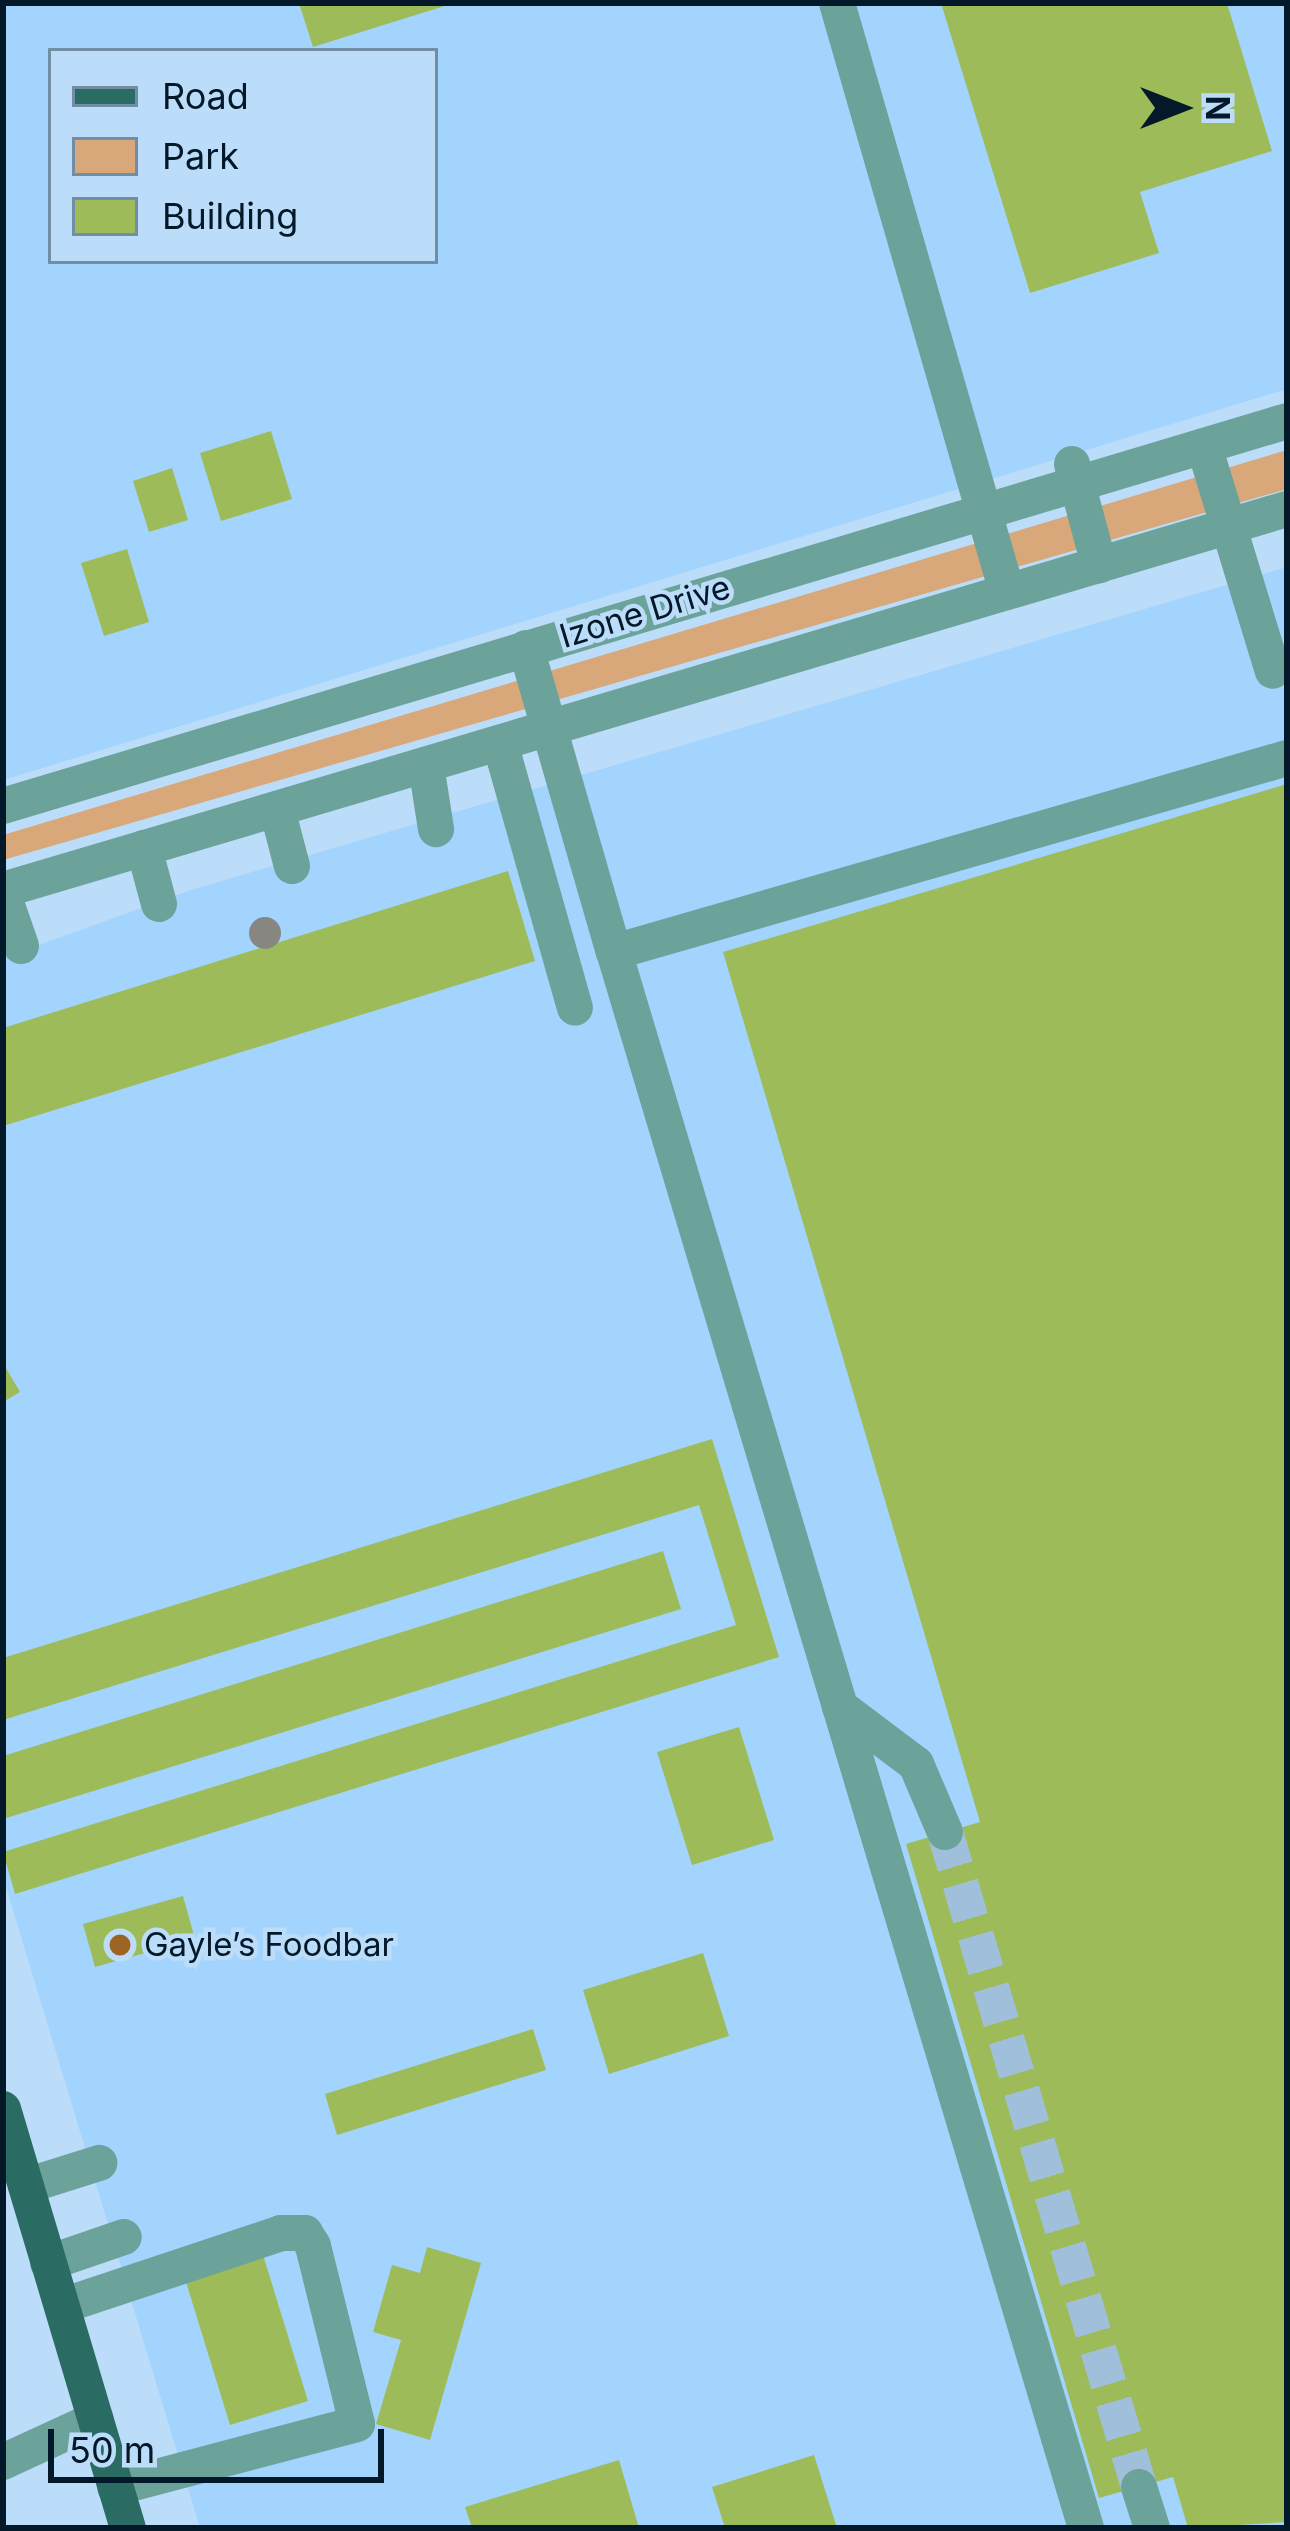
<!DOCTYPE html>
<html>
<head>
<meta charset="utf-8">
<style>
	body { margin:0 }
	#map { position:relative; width:1290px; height:2531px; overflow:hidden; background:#bcddf9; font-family:Inter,sans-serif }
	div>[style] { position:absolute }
	.built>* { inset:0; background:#a3d4fd }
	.green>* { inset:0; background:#d8a77a }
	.building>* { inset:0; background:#9dbc59 }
	.minor-tunnel>* { height:36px; margin-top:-18px; transform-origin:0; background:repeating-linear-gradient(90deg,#a0bfda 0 36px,transparent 0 54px) }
	.minor>* { height:36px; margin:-18px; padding:0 18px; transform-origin:18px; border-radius:18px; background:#6ba29a }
	.major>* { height:36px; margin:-18px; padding:0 18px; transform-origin:18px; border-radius:18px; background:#2a6b63 }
	.trees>* { width:32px; height:32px; margin:-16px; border-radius:50%; background:#888681 }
	.dots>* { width:33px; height:33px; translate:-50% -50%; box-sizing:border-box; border:6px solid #bcddf9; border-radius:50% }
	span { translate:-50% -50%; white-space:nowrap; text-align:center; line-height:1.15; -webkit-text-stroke:9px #bcddf9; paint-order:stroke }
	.street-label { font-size:33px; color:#031828 }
	.poi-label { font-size:33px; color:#031828 }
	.left { translate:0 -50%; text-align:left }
	.frame { position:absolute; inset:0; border:6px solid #031828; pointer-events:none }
	.legend { position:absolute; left:48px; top:48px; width:390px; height:216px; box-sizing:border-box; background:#bcddf9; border:3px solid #728ea5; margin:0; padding:15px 21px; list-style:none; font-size:36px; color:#031828 }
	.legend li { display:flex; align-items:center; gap:24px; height:60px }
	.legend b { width:60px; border:3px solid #728ea5 }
	.north { position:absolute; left:1122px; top:48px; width:120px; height:120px; -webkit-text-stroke:9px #bcddf9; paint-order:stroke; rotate:90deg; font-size:33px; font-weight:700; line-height:48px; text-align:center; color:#031828 }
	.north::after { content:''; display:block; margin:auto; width:42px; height:54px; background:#031828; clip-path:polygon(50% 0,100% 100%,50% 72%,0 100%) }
	.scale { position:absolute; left:48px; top:2429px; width:336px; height:54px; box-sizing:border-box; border:6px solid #031828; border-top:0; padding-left:15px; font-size:36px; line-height:42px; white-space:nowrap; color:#031828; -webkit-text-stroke:9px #bcddf9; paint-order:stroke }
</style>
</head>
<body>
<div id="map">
	<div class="built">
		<div style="clip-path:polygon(evenodd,3px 3px,1287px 3px,1287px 389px,3px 780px,3px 3px,51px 51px,435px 51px,435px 261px,51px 261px,51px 51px)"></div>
		<div style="clip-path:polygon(1287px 567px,1287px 2528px,200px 2528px,3px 1877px,3px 958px,191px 890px)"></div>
	</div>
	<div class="green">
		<div style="clip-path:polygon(1287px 450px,1287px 489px,3px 860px,3px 835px)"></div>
	</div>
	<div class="building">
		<div style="clip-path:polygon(299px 3px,451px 3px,451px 4px,313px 47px)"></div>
		<div style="clip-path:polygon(941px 3px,1227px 3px,1272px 151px,1140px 192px,1159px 253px,1030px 293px)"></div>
		<div style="clip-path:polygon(271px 431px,292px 499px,221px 521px,200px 453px)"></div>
		<div style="clip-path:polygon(172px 468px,188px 520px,149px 532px,133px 481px)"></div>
		<div style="clip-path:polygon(127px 549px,149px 622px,104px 636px,81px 563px)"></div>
		<div style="clip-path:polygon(1287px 784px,1287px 2522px,1188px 2528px,1173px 2477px,1099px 2498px,906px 1844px,980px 1822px,723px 952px)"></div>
		<div style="clip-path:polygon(508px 871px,535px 961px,3px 1126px,3px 1028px)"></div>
		<div style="clip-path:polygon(3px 1363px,20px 1392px,3px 1402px)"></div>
		<div style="clip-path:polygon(712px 1439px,779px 1657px,15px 1894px,3px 1852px,736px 1625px,699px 1505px,3px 1720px,3px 1658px)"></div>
		<div style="clip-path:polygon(663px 1551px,681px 1609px,3px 1819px,3px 1756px)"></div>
		<div style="clip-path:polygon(739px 1727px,774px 1840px,692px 1865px,657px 1752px)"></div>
		<div style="clip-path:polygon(183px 1896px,195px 1939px,95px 1967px,83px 1924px)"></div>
		<div style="clip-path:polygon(703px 1953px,729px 2036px,609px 2074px,583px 1990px)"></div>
		<div style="clip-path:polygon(533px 2029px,546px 2070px,337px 2135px,325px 2094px)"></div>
		<div style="clip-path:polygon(260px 2245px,308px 2401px,230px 2425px,182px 2269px)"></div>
		<div style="clip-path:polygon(427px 2247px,481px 2263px,430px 2440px,376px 2424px,401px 2340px,373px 2332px,392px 2265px,420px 2273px)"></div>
		<div style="clip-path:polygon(814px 2455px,837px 2528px,725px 2528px,712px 2487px)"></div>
		<div style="clip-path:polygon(619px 2460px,639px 2528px,472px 2528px,465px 2507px)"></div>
	</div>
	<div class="minor-tunnel">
		<div style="left:945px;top:1832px;width:683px;rotate:73.5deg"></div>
	</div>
	<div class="minor">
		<div style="left:837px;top:3px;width:613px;rotate:73.9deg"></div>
		<div style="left:1204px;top:446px;width:235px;rotate:73deg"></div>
		<div style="left:1072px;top:464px;width:105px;rotate:75deg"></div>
		<div style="left:526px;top:648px;width:316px;rotate:73.9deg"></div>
		<div style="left:500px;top:743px;width:275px;rotate:74.2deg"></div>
		<div style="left:426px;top:765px;width:65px;rotate:81.1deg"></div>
		<div style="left:3px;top:806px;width:1340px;rotate:-16.69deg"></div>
		<div style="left:277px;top:809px;width:59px;rotate:75.3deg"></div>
		<div style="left:144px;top:848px;width:58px;rotate:75deg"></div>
		<div style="left:3px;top:890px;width:1339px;rotate:-16.53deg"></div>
		<div style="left:3px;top:894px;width:55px;rotate:70.9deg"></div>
		<div style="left:840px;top:1707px;width:95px;rotate:36.9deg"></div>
		<div style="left:916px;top:1764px;width:74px;rotate:66.9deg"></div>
		<div style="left:26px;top:2186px;width:77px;rotate:-17.5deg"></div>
		<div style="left:48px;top:2263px;width:80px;rotate:-18.9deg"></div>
		<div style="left:62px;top:2306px;width:231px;rotate:-18.4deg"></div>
		<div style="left:281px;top:2233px;width:24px"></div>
		<div style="left:305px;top:2233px;width:15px;rotate:58deg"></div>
		<div style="left:313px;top:2246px;width:183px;rotate:76.1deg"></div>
		<div style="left:357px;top:2424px;width:250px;rotate:165.2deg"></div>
		<div style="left:3px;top:2462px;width:102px;rotate:-24.8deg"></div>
		<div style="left:1139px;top:2487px;width:43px;rotate:72.4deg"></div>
		<div style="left:1086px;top:2528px;width:1645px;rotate:-106.67deg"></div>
		<div style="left:614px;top:952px;width:700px;rotate:-16.08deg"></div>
	</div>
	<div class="major">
		<div style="left:3px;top:2109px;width:437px;rotate:73.4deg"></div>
	</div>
	<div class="trees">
		<div style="left:265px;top:933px"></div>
	</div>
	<div class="dots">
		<div style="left:120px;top:1945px;background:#9e6424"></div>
	</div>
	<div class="street-label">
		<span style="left:645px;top:612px;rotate:-17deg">Izone Drive</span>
	</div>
	<div class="poi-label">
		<span class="left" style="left:144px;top:1945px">Gayle’s Foodbar</span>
	</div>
	<div class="frame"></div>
	<ul class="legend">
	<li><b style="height:15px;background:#2a6b63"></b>Road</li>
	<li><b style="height:33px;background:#d8a77a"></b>Park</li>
	<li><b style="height:33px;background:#9dbc59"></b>Building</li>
	</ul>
	<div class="north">N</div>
	<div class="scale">50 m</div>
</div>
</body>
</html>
